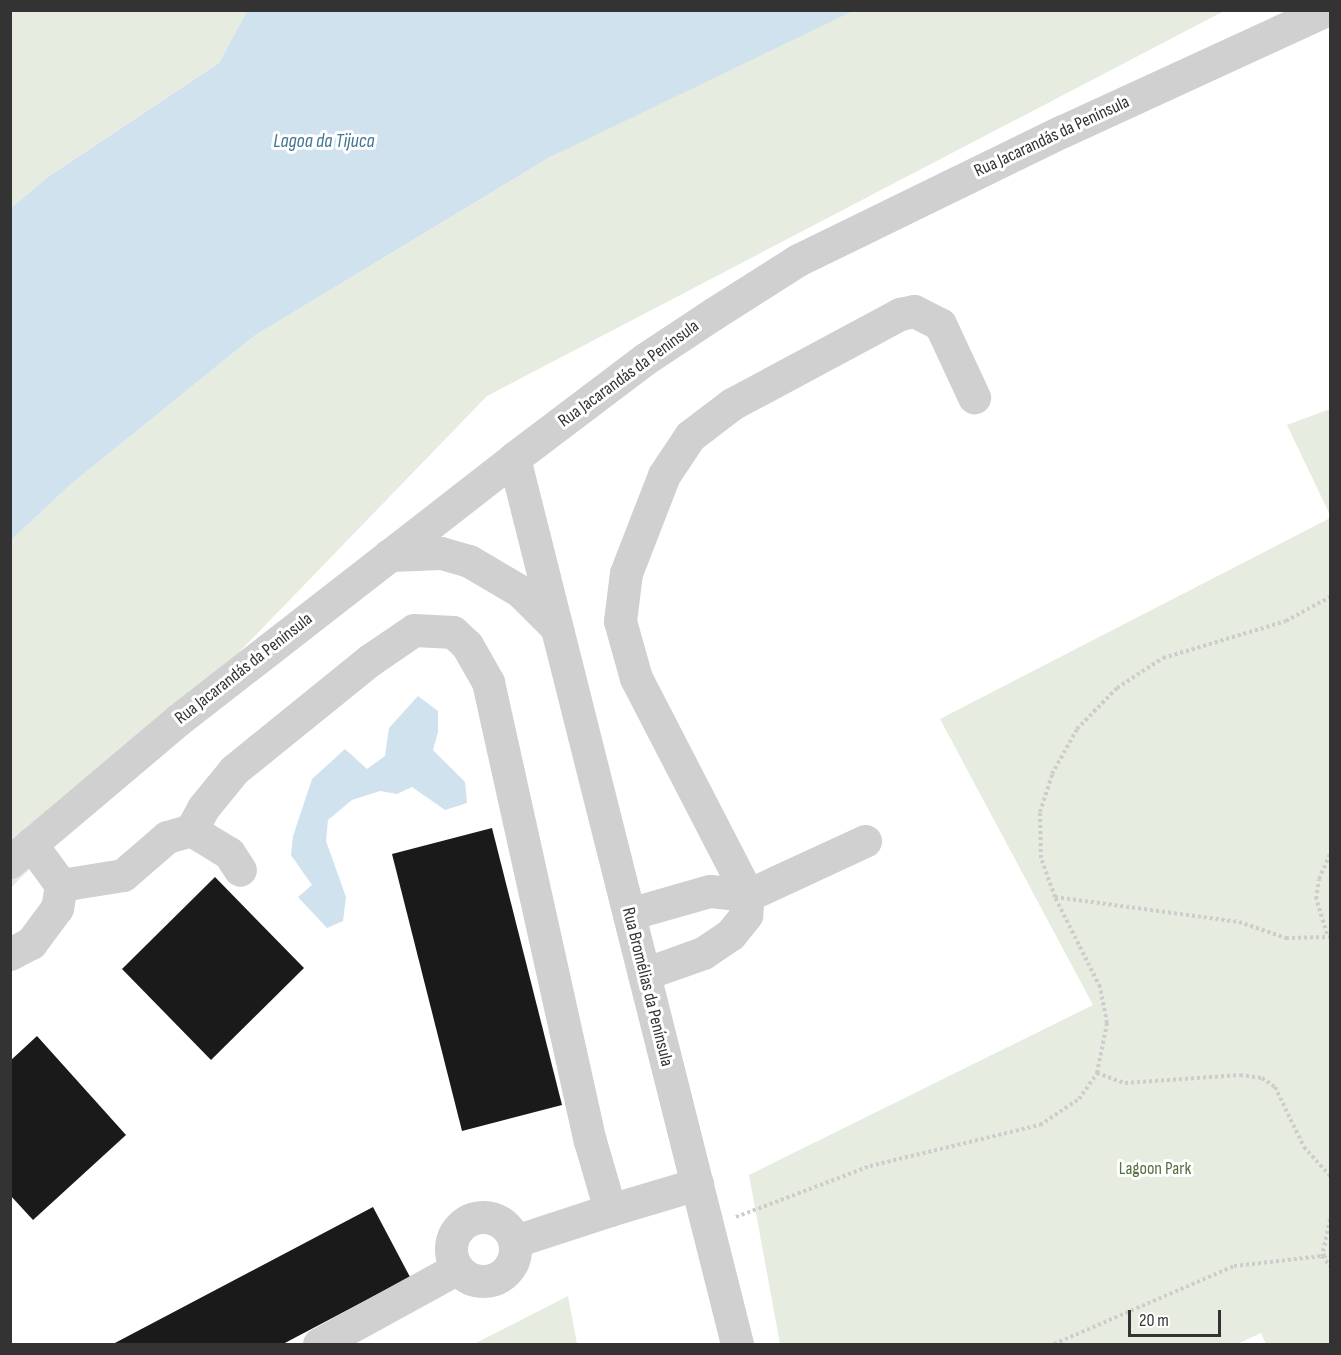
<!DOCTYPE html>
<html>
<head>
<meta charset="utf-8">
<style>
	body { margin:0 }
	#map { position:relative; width:1341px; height:1355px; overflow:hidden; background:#fff; font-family:"Sofia Sans Condensed",sans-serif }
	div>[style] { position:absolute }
	.green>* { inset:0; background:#e6ecdf }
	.water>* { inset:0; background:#cfe2ee }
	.building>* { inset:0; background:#1a1a1a }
	.path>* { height:4px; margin-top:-2px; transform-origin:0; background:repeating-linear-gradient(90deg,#cdcdcd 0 3px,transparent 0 6px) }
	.minor>* { height:33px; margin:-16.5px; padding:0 16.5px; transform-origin:16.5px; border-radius:16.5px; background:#d0d0d0 }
	.minor>.ring { margin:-16.5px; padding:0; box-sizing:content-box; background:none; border:33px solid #d0d0d0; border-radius:50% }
	span { translate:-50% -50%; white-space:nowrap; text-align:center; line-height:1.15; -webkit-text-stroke:6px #fff; paint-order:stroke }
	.street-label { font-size:18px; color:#333 }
	.park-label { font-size:18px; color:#56703f }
	.water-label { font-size:20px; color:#3f7597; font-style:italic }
	.frame { position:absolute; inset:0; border:12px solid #333; pointer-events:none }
	.scale { position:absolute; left:1128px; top:1310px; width:93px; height:27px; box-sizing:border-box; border:3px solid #333; border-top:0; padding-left:8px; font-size:18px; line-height:21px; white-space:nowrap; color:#333; -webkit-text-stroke:4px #fff; paint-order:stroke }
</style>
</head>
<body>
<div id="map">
	<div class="green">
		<div style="clip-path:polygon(11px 11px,247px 11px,219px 63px,48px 177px,11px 208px)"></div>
		<div style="clip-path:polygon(838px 11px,1224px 11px,487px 396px,11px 888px,11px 540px,71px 484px,254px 336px,550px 157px)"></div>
		<div style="clip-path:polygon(1330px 409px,1330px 515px,1287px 425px)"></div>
		<div style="clip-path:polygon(1330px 518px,1330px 1344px,1266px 1344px,1261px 1333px,1237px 1344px,780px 1344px,749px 1175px,1093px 1005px,940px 719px)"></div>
		<div style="clip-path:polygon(568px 1296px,577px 1344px,474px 1344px)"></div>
	</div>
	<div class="water">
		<div style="clip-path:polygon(247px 11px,247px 10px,853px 11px,550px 157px,254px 336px,71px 484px,11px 540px,11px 208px,48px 177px,219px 63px)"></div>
		<div style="clip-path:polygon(418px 696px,438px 711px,438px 732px,433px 750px,465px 782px,467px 803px,445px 810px,412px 787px,397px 794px,380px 791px,352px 800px,328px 820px,326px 841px,346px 897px,343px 921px,327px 928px,298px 897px,312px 885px,291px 855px,293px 836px,312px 779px,345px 749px,367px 769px,385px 756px,389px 728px)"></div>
	</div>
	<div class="building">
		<div style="clip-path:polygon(492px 828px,562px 1105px,462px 1131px,392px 854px)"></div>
		<div style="clip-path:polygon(215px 877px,304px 968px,211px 1060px,122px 969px)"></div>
		<div style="clip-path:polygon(37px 1036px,126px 1135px,33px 1220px,10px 1195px,10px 1061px)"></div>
		<div style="clip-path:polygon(373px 1207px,410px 1277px,283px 1344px,113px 1344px)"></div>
	</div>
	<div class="path">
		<div style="left:1055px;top:897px;width:186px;rotate:7.7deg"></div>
		<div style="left:1239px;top:922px;width:50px;rotate:18.8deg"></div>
		<div style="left:1286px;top:938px;width:44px;rotate:-1.3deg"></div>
		<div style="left:1327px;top:934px;width:37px;rotate:-107deg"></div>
		<div style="left:1316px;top:899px;width:20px;rotate:-81deg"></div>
		<div style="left:1319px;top:879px;width:27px;rotate:-66deg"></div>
		<div style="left:1097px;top:1073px;width:30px;rotate:20deg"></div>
		<div style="left:1125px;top:1083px;width:115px;rotate:-4deg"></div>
		<div style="left:1240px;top:1075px;width:22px;rotate:8deg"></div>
		<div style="left:1262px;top:1078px;width:16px;rotate:35deg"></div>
		<div style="left:1275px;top:1087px;width:67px;rotate:64.2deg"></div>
		<div style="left:1304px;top:1147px;width:39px;rotate:48deg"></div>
		<div style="left:736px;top:1217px;width:143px;rotate:-20.8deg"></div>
		<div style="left:870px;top:1166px;width:175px;rotate:-13.6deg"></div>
		<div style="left:1040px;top:1125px;width:47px;rotate:-33.7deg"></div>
		<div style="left:1079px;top:1099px;width:32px;rotate:-55deg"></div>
		<div style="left:1097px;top:1073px;width:51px;rotate:-78.7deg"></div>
		<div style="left:1107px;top:1023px;width:37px;rotate:-101deg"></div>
		<div style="left:1100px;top:987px;width:101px;rotate:-116.6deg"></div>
		<div style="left:1055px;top:897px;width:41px;rotate:-109.7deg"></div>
		<div style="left:1041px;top:858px;width:46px;rotate:-91.2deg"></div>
		<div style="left:1040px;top:812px;width:40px;rotate:-72deg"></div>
		<div style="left:1052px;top:774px;width:51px;rotate:-60.9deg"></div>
		<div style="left:1077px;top:729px;width:57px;rotate:-45.7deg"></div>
		<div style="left:1117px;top:688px;width:55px;rotate:-33.1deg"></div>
		<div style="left:1163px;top:658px;width:128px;rotate:-16.7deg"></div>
		<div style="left:1286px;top:621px;width:50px;rotate:-28.6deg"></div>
		<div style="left:1330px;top:1219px;width:38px;rotate:102deg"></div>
		<div style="left:1322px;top:1256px;width:13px;rotate:51deg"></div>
		<div style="left:1054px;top:1344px;width:196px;rotate:-23.4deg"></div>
		<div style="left:1234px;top:1266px;width:97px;rotate:-6.5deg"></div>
	</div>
	<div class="minor">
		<div style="left:514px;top:458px;width:914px;rotate:75.87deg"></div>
		<div style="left:389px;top:555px;width:52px;rotate:-2.2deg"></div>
		<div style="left:441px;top:553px;width:29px;rotate:16deg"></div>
		<div style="left:469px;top:561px;width:59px;rotate:30.5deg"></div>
		<div style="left:520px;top:591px;width:51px;rotate:45deg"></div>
		<div style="left:191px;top:830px;width:25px;rotate:-61deg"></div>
		<div style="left:203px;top:808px;width:49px;rotate:-50.8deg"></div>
		<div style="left:234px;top:770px;width:175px;rotate:-39deg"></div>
		<div style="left:370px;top:660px;width:53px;rotate:-34.3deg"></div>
		<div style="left:414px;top:630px;width:39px;rotate:3deg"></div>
		<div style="left:453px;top:632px;width:19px;rotate:43deg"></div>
		<div style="left:467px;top:645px;width:43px;rotate:60.4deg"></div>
		<div style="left:488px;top:682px;width:470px;rotate:77.5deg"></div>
		<div style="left:590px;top:1141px;width:72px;rotate:73.8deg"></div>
		<div style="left:610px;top:1210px;width:100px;rotate:161.9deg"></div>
		<div style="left:10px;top:862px;width:220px;rotate:-40.2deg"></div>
		<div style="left:178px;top:720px;width:426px;rotate:-37.9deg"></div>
		<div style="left:514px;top:458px;width:164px;rotate:-37.1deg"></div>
		<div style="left:645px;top:359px;width:82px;rotate:-33.5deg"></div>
		<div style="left:713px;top:314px;width:101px;rotate:-32.4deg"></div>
		<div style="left:798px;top:260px;width:295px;rotate:-26deg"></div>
		<div style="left:1063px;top:131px;width:289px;rotate:-24.7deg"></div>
		<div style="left:61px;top:885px;width:63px;rotate:-9.2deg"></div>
		<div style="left:123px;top:875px;width:58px;rotate:-40.8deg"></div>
		<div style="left:167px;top:837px;width:25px;rotate:-16deg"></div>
		<div style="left:191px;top:830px;width:44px;rotate:31.2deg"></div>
		<div style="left:229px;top:853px;width:20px;rotate:57deg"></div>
		<div style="left:629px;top:914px;width:84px;rotate:-15.9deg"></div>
		<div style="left:710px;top:891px;width:38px;rotate:6deg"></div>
		<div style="left:748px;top:895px;width:129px;rotate:-24.8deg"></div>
		<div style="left:10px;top:954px;width:24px;rotate:-28deg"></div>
		<div style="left:31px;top:943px;width:44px;rotate:-53.4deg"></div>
		<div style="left:57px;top:908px;width:23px;rotate:-80deg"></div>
		<div style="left:61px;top:885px;width:51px;rotate:-126.2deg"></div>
		<div style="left:644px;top:974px;width:63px;rotate:-19.6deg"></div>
		<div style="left:703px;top:953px;width:32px;rotate:-34deg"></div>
		<div style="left:730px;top:935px;width:26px;rotate:-51deg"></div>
		<div style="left:746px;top:915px;width:20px;rotate:-84deg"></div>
		<div style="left:748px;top:895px;width:244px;rotate:-117.3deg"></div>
		<div style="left:636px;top:678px;width:59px;rotate:-105.7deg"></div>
		<div style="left:620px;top:621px;width:48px;rotate:-82.9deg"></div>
		<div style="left:626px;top:573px;width:105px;rotate:-68.8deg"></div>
		<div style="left:664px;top:475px;width:47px;rotate:-56.3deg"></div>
		<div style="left:690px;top:436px;width:53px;rotate:-37.3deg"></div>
		<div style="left:732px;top:404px;width:191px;rotate:-28.2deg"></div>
		<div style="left:900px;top:314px;width:14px;rotate:-12deg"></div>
		<div style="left:914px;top:311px;width:29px;rotate:27deg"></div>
		<div style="left:940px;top:324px;width:81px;rotate:65deg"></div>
		<div style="left:610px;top:1210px;width:91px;rotate:-16.6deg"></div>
		<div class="ring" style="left:451px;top:1217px;width:31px;height:31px"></div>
		<div style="left:319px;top:1344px;width:156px;rotate:-28.7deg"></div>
	</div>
	<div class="street-label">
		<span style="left:1052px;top:137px;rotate:-25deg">Rua Jacarandás da Península</span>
		<span style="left:629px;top:374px;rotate:-36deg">Rua Jacarandás da Península</span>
		<span style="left:244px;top:669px;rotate:-38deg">Rua Jacarandás da Península</span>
		<span style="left:647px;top:987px;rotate:76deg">Rua Bromélias da Península</span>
	</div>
	<div class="park-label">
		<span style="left:1155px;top:1169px">Lagoon Park</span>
	</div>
	<div class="water-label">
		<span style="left:324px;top:141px">Lagoa da Tijuca</span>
	</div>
	<div class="frame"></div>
	<div class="scale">20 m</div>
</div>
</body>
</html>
